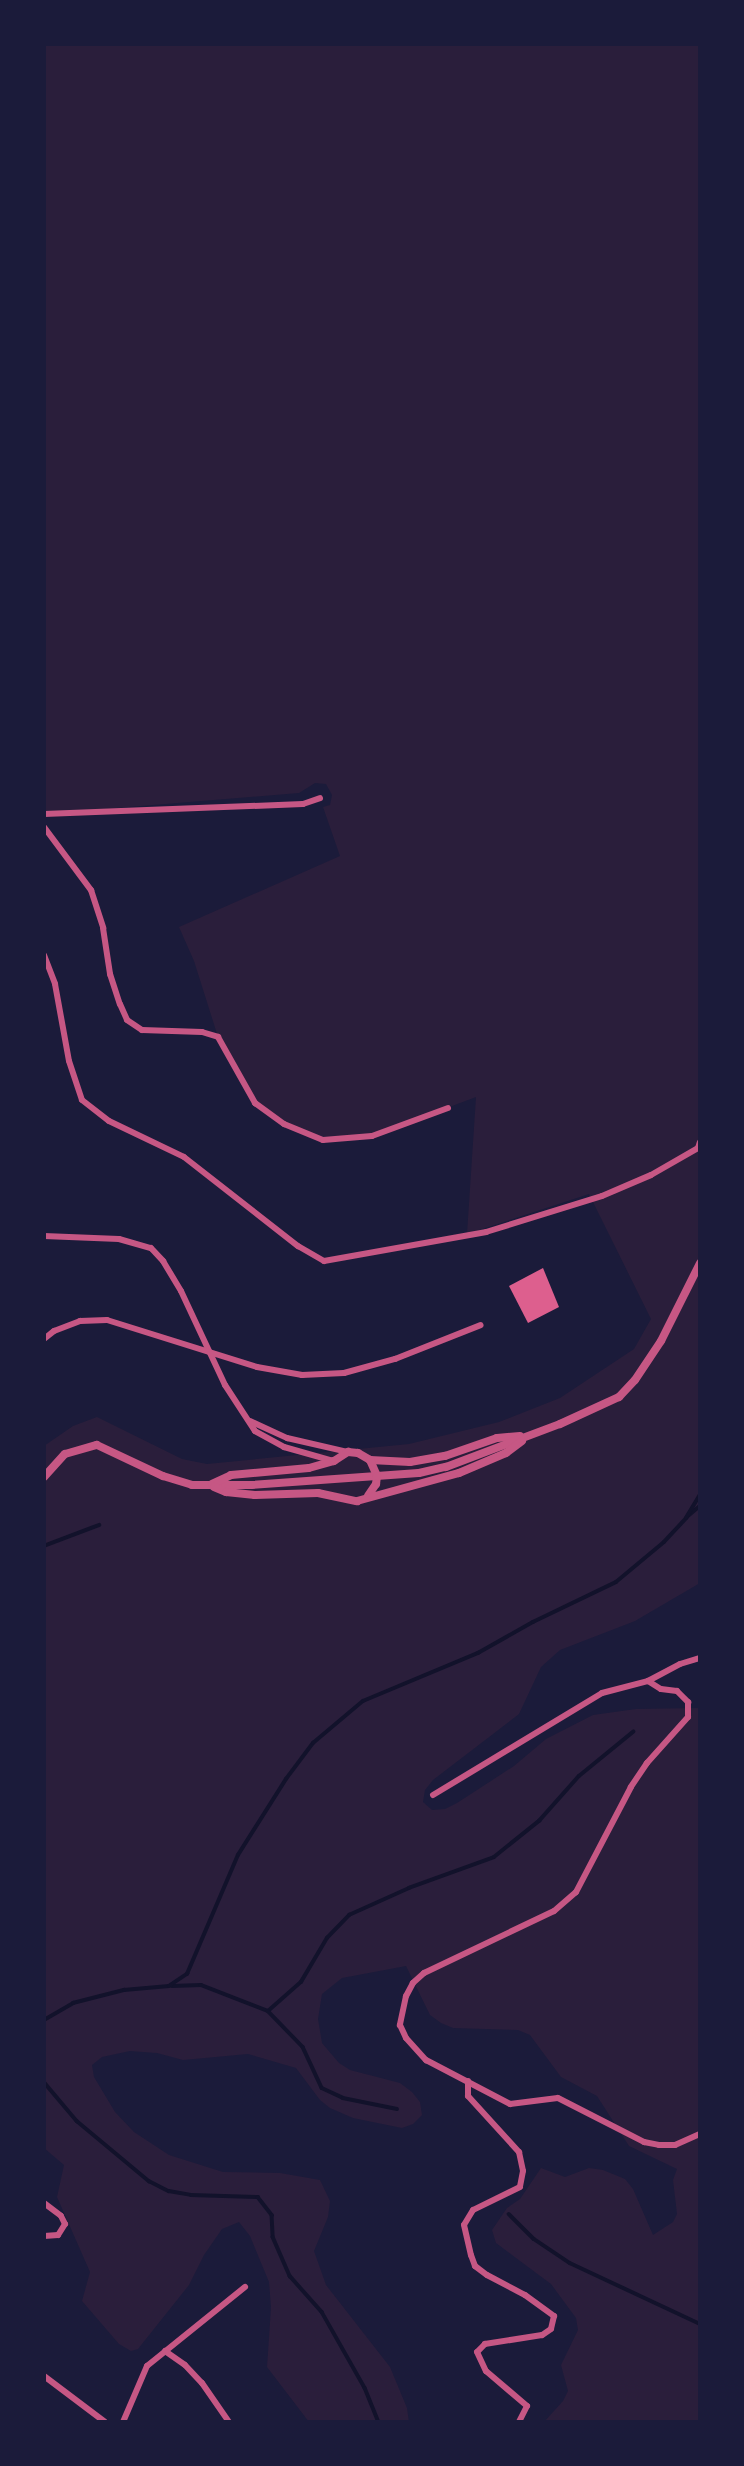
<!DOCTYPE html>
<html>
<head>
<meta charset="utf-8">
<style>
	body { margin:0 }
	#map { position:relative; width:744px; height:2466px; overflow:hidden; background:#1b1b3a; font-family:Signika,sans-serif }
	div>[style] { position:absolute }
	.green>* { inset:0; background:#2a1e3b }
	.stream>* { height:3.5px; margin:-1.75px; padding:0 1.75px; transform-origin:1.75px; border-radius:1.75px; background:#12122b }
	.building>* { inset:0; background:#dd5f8e }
	.minor>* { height:6px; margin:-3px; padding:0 3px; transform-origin:3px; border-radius:3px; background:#c65784 }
	.tertiary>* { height:8px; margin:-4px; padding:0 4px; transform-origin:4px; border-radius:4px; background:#c65784 }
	span { translate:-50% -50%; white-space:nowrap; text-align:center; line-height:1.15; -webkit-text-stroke:7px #1b1b3a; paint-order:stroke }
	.frame { position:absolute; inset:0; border:46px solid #1b1b3a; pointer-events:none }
</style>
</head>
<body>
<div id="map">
	<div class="green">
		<div style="clip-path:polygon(44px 44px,700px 44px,700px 1583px,635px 1621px,560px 1650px,541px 1667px,519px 1714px,433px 1780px,425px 1790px,423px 1802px,432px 1810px,445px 1809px,457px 1803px,514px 1766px,546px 1739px,593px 1715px,636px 1709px,700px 1708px,700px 2422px,544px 2422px,563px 2401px,568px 2391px,561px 2365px,578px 2330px,576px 2318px,551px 2284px,496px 2243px,492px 2230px,507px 2208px,520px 2199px,541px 2168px,565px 2177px,589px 2168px,603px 2170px,625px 2179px,633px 2189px,653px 2235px,673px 2222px,677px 2214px,673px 2180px,677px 2169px,629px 2146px,597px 2096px,561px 2077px,530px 2035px,518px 2030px,453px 2028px,441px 2023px,430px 2015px,406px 1966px,342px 1978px,322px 1994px,318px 2019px,322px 2043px,339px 2063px,350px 2070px,400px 2083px,412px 2092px,420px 2102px,422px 2115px,413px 2124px,402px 2128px,353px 2118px,330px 2108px,320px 2100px,296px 2068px,248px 2054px,183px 2060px,157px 2053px,130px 2051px,102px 2057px,92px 2065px,94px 2077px,115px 2112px,134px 2132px,169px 2155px,223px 2172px,280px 2173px,320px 2180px,330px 2201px,328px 2217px,314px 2251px,326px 2285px,390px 2367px,407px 2408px,409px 2422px,309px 2422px,267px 2367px,271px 2307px,269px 2282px,250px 2236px,239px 2222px,222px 2229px,204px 2255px,189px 2285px,138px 2349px,131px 2351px,119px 2344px,82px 2301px,90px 2272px,57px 2197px,64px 2165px,44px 2148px,44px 1446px,73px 1426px,97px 1417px,182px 1459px,207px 1464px,409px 1444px,499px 1422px,560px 1398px,634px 1349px,651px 1319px,589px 1194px,467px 1234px,476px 1097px,372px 1136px,323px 1140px,284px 1124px,255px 1103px,218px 1037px,194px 961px,179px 927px,340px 856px,323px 807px,330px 805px,332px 795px,326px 784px,315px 783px,299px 793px,44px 814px)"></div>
	</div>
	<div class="stream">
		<div style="left:688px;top:1516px;width:16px;rotate:-40deg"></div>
		<div style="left:44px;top:1546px;width:59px;rotate:-20.9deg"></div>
		<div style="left:172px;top:1986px;width:29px;rotate:-2deg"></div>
		<div style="left:201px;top:1985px;width:72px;rotate:21.2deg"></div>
		<div style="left:268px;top:2011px;width:44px;rotate:-41.3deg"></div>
		<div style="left:301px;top:1982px;width:51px;rotate:-59.4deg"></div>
		<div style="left:327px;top:1938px;width:32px;rotate:-46deg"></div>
		<div style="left:349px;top:1915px;width:66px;rotate:-24.2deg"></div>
		<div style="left:409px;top:1888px;width:90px;rotate:-20deg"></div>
		<div style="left:494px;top:1857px;width:58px;rotate:-38.7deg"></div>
		<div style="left:539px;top:1821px;width:60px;rotate:-48.4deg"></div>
		<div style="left:579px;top:1776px;width:70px;rotate:-39.2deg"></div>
		<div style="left:268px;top:2011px;width:50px;rotate:45.8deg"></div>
		<div style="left:303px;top:2047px;width:45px;rotate:65.1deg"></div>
		<div style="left:322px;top:2088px;width:23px;rotate:25deg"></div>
		<div style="left:343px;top:2098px;width:55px;rotate:11.5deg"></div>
		<div style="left:44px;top:2020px;width:34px;rotate:-30deg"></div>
		<div style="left:73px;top:2003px;width:53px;rotate:-14.3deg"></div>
		<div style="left:124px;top:1990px;width:45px;rotate:-5.1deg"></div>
		<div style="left:169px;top:1986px;width:22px;rotate:-34deg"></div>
		<div style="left:187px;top:1974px;width:129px;rotate:-66.8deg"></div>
		<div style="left:238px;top:1855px;width:90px;rotate:-57.7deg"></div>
		<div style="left:286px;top:1779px;width:45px;rotate:-53.1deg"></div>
		<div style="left:313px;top:1743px;width:65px;rotate:-40deg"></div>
		<div style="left:363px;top:1701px;width:125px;rotate:-22.7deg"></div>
		<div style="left:478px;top:1653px;width:63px;rotate:-29.4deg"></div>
		<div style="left:533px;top:1622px;width:92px;rotate:-25.7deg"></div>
		<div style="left:616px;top:1582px;width:62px;rotate:-39.8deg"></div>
		<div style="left:664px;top:1542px;width:33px;rotate:-47deg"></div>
		<div style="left:686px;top:1518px;width:27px;rotate:-59deg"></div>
		<div style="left:44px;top:2082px;width:51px;rotate:49.8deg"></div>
		<div style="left:77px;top:2121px;width:94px;rotate:39.8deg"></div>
		<div style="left:149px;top:2181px;width:22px;rotate:27deg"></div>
		<div style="left:169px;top:2191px;width:22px;rotate:10deg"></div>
		<div style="left:191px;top:2195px;width:67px;rotate:1.7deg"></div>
		<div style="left:258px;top:2197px;width:23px;rotate:52deg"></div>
		<div style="left:272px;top:2215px;width:22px;rotate:87deg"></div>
		<div style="left:273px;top:2237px;width:43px;rotate:66.4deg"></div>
		<div style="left:290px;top:2276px;width:48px;rotate:48.4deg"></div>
		<div style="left:322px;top:2312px;width:87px;rotate:60.5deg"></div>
		<div style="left:365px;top:2388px;width:37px;rotate:68deg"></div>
		<div style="left:509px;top:2214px;width:35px;rotate:45deg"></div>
		<div style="left:534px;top:2239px;width:43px;rotate:33.7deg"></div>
		<div style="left:570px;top:2263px;width:144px;rotate:25.1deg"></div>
	</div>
	<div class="building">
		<div style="clip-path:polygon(543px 1268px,559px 1307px,528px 1323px,509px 1286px)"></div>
	</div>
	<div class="minor">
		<div style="left:44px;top:814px;width:259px;rotate:-2.2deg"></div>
		<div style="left:303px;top:804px;width:18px;rotate:-19deg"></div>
		<div style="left:44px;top:827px;width:79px;rotate:53.3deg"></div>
		<div style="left:91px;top:890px;width:40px;rotate:72deg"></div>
		<div style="left:103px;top:928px;width:47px;rotate:81.3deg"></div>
		<div style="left:110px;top:974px;width:32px;rotate:72deg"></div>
		<div style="left:120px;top:1004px;width:17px;rotate:66deg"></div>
		<div style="left:127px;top:1020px;width:18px;rotate:34deg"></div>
		<div style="left:142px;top:1030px;width:60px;rotate:1.9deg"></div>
		<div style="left:202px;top:1032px;width:17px;rotate:17deg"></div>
		<div style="left:218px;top:1037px;width:76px;rotate:60.7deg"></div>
		<div style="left:255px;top:1103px;width:36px;rotate:36deg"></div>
		<div style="left:284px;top:1124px;width:42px;rotate:22.3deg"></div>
		<div style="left:323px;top:1140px;width:49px;rotate:-4.7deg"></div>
		<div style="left:372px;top:1136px;width:81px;rotate:-20.2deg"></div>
		<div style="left:44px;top:955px;width:31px;rotate:69deg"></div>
		<div style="left:55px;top:984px;width:78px;rotate:79.7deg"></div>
		<div style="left:69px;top:1061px;width:41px;rotate:71.6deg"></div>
		<div style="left:82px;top:1100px;width:34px;rotate:38deg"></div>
		<div style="left:109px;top:1121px;width:83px;rotate:25.6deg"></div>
		<div style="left:184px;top:1157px;width:145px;rotate:38deg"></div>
		<div style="left:298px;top:1246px;width:30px;rotate:30deg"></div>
		<div style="left:324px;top:1261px;width:165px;rotate:-10.1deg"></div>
		<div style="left:486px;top:1232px;width:121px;rotate:-17.2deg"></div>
		<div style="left:602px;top:1196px;width:53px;rotate:-23.2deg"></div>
		<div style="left:651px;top:1175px;width:54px;rotate:-29.9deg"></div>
		<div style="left:698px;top:1148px;width:6px;rotate:-72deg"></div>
		<div style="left:44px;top:1236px;width:75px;rotate:2.3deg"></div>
		<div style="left:119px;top:1239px;width:33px;rotate:16deg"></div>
		<div style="left:151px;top:1248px;width:18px;rotate:47deg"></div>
		<div style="left:163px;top:1261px;width:35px;rotate:59deg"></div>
		<div style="left:181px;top:1291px;width:104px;rotate:64.9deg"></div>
		<div style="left:225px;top:1385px;width:55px;rotate:56.9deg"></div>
		<div style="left:255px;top:1431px;width:33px;rotate:29deg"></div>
		<div style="left:284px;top:1447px;width:51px;rotate:15.9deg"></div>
		<div style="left:44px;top:1339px;width:13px;rotate:-39deg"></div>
		<div style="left:54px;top:1331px;width:28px;rotate:-21deg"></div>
		<div style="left:80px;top:1321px;width:27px;rotate:-2deg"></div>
		<div style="left:107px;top:1320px;width:157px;rotate:17.4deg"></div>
		<div style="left:257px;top:1367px;width:46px;rotate:10.1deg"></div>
		<div style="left:302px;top:1375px;width:42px;rotate:-2.7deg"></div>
		<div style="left:344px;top:1373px;width:53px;rotate:-15.4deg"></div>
		<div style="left:395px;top:1359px;width:92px;rotate:-21.6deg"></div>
		<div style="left:250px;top:1421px;width:41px;rotate:24.7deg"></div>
		<div style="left:287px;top:1438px;width:63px;rotate:12.9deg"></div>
		<div style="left:648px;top:1681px;width:15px;rotate:32deg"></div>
		<div style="left:661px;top:1689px;width:16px;rotate:7deg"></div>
		<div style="left:677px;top:1691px;width:16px;rotate:45deg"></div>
		<div style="left:688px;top:1702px;width:15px;rotate:90deg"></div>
		<div style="left:688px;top:1717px;width:62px;rotate:131.7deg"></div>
		<div style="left:647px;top:1763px;width:29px;rotate:124deg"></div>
		<div style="left:631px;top:1787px;width:119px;rotate:117.6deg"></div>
		<div style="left:576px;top:1892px;width:29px;rotate:139deg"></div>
		<div style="left:554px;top:1911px;width:144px;rotate:154.5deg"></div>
		<div style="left:424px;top:1973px;width:15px;rotate:138deg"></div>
		<div style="left:413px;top:1983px;width:15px;rotate:118deg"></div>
		<div style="left:406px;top:1996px;width:30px;rotate:102deg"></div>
		<div style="left:400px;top:2025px;width:14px;rotate:65deg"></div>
		<div style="left:406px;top:2038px;width:30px;rotate:48deg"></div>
		<div style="left:426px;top:2060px;width:95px;rotate:27.6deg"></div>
		<div style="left:510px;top:2104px;width:48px;rotate:-7.1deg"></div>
		<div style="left:558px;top:2098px;width:97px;rotate:27.1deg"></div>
		<div style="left:644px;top:2142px;width:15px;rotate:11deg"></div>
		<div style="left:659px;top:2145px;width:16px"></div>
		<div style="left:675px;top:2145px;width:27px;rotate:-24deg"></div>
		<div style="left:433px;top:1795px;width:197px;rotate:-31.1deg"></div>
		<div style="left:602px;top:1693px;width:48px;rotate:-14.6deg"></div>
		<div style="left:648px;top:1681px;width:36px;rotate:-28deg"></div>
		<div style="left:680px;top:1664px;width:21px;rotate:-17deg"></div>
		<div style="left:468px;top:2081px;width:15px;rotate:90deg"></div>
		<div style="left:468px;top:2096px;width:76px;rotate:47.7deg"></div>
		<div style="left:519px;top:2152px;width:19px;rotate:78deg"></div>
		<div style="left:523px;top:2171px;width:16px;rotate:101deg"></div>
		<div style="left:520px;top:2187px;width:52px;rotate:153.9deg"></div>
		<div style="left:473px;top:2210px;width:17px;rotate:121deg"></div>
		<div style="left:464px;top:2225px;width:31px;rotate:77deg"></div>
		<div style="left:471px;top:2255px;width:12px;rotate:70deg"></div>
		<div style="left:475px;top:2266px;width:15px;rotate:37deg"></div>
		<div style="left:487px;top:2275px;width:43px;rotate:27.8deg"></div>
		<div style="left:525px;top:2295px;width:36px;rotate:36deg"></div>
		<div style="left:554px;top:2316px;width:13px;rotate:103deg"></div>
		<div style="left:551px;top:2329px;width:11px;rotate:146deg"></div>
		<div style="left:542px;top:2335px;width:58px;rotate:171deg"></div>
		<div style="left:485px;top:2344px;width:11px;rotate:135deg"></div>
		<div style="left:477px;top:2352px;width:21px;rotate:65deg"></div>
		<div style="left:486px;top:2371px;width:54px;rotate:40.5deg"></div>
		<div style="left:527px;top:2406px;width:18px;rotate:117deg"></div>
		<div style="left:44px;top:2203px;width:21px;rotate:37deg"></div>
		<div style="left:61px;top:2216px;width:9px;rotate:63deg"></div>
		<div style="left:65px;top:2224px;width:13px;rotate:122deg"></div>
		<div style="left:58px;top:2235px;width:14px;rotate:176deg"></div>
		<div style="left:165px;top:2351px;width:24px;rotate:35deg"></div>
		<div style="left:185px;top:2365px;width:25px;rotate:47deg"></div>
		<div style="left:202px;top:2383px;width:47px;rotate:55.3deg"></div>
		<div style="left:44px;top:2376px;width:76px;rotate:37deg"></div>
		<div style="left:123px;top:2422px;width:61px;rotate:-66.8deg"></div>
		<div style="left:147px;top:2366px;width:126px;rotate:-38.9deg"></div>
	</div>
	<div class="tertiary">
		<div style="left:370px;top:1460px;width:40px;rotate:2.9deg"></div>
		<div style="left:410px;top:1462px;width:36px;rotate:-10deg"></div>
		<div style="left:445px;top:1456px;width:55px;rotate:-19.1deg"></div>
		<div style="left:497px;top:1438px;width:23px;rotate:-5deg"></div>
		<div style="left:44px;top:1477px;width:31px;rotate:-48deg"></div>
		<div style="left:65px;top:1454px;width:33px;rotate:-16deg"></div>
		<div style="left:97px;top:1445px;width:73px;rotate:25.2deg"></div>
		<div style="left:163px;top:1476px;width:30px;rotate:17deg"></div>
		<div style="left:192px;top:1485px;width:59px"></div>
		<div style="left:251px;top:1485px;width:168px;rotate:-4.1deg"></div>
		<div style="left:419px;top:1473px;width:28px;rotate:-13deg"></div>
		<div style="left:446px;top:1467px;width:122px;rotate:-20.7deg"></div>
		<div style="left:560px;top:1424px;width:65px;rotate:-24.6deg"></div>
		<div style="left:619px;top:1397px;width:23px;rotate:-47deg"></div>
		<div style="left:635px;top:1380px;width:47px;rotate:-56.3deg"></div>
		<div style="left:661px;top:1341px;width:87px;rotate:-63.4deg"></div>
		<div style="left:212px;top:1484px;width:21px;rotate:-25deg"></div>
		<div style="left:231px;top:1475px;width:78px;rotate:-5.1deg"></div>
		<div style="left:309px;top:1468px;width:26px;rotate:-16deg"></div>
		<div style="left:334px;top:1461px;width:17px;rotate:-33deg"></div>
		<div style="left:348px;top:1452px;width:10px;rotate:6deg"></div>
		<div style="left:358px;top:1453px;width:14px;rotate:30deg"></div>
		<div style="left:370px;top:1460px;width:17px;rotate:66deg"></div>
		<div style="left:377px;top:1476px;width:8px;rotate:97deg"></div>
		<div style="left:376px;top:1484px;width:14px;rotate:124deg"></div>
		<div style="left:214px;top:1487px;width:13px;rotate:23deg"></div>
		<div style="left:226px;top:1492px;width:29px;rotate:6deg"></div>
		<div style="left:255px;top:1495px;width:63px;rotate:-1.8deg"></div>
		<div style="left:318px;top:1493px;width:40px;rotate:12deg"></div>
		<div style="left:357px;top:1501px;width:106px;rotate:-15.4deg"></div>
		<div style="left:459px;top:1473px;width:51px;rotate:-23.1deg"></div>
		<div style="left:506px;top:1453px;width:20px;rotate:-37deg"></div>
	</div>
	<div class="frame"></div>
</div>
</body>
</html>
